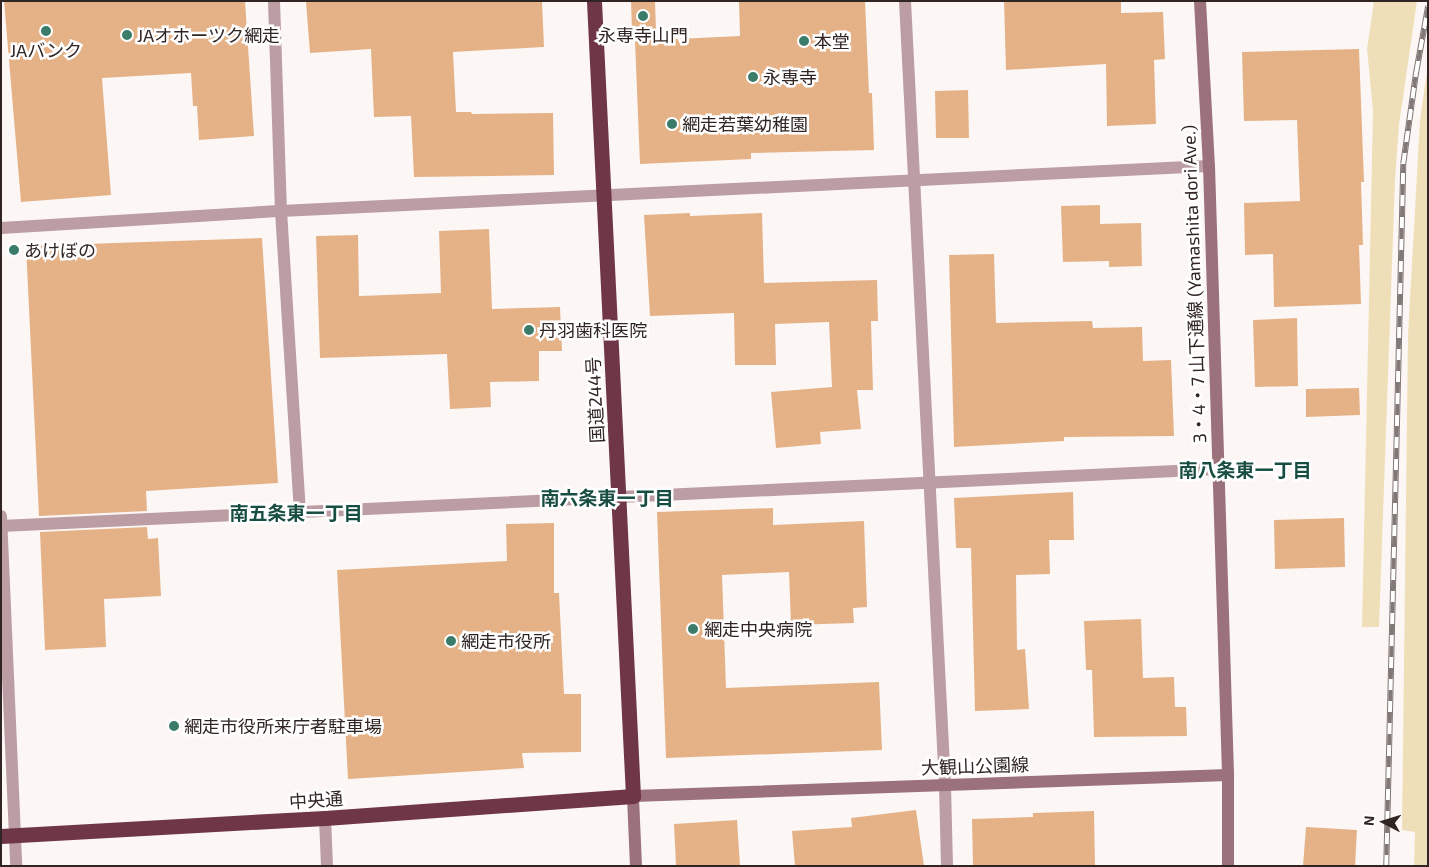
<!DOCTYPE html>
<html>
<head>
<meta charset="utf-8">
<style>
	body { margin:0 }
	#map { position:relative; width:1429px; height:867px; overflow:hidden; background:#fcf7f5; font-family:"Exo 2","Noto Sans JP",sans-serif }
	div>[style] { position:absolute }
	.green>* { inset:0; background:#efdfb8 }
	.building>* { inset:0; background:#e5b288 }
	.street>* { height:12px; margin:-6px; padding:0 6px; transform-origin:6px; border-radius:6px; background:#bb9da3 }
	.secondary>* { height:12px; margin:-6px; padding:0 6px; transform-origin:6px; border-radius:6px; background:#9b717b }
	.highway>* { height:15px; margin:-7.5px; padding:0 7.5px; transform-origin:7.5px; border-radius:7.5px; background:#6f3647 }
	.rail>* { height:5.5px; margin-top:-2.75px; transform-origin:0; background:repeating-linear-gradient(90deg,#fff 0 11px,#827977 0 22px); box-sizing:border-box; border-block:1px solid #827977 }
	.dots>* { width:14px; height:14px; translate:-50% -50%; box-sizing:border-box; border:2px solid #fff; border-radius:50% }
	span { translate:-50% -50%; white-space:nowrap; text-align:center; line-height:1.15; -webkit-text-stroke:5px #fff; paint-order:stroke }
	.poi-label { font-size:18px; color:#302523 }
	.left { translate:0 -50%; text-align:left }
	.street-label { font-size:18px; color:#302523 }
	.neighbourhood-label { font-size:19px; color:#184d41; font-weight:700 }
	.frame { position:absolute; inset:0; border:2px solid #302523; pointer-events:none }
	.north { position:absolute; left:1359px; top:797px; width:50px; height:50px; -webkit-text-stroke:4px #fff; paint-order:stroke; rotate:275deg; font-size:14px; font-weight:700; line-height:20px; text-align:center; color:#302523 }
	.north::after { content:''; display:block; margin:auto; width:18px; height:22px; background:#302523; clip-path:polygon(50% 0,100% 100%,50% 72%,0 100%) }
</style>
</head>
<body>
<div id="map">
	<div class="green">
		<div style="clip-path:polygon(1374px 1px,1417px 1px,1399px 125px,1395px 180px,1379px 627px,1362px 627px,1373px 111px,1367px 49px)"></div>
		<div style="clip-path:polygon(1428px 65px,1428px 866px,1414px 866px,1415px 832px,1402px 830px,1408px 335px,1420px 120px)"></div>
	</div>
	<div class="building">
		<div style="clip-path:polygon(4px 1px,245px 1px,254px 136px,199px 140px,197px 106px,193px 106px,191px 73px,102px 78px,111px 195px,21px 202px)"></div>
		<div style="clip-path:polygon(324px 1px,542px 1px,544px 47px,453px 52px,456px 112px,471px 112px,472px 114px,553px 113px,554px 175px,414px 177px,411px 116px,374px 117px,371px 49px,310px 53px,306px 2px)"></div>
		<div style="clip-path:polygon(631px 1px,655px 1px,656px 31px,632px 32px)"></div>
		<div style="clip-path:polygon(865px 1px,869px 93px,872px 93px,874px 150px,751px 153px,751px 159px,640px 164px,635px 41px,740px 36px,739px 2px)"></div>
		<div style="clip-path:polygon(1004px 1px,1121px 1px,1121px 13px,1163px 12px,1165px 59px,1154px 60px,1156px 124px,1107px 126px,1106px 64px,1006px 70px)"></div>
		<div style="clip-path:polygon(1359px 49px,1364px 182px,1361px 182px,1363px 245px,1359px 245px,1361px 304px,1274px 307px,1273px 254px,1245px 255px,1244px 203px,1300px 201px,1297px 120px,1244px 121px,1242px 52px)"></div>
		<div style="clip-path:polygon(968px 90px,969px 138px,936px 138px,935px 91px)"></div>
		<div style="clip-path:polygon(1100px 205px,1100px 224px,1141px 223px,1142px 266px,1109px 267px,1109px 261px,1063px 262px,1061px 206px)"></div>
		<div style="clip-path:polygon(690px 213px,690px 216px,762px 213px,764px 283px,877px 280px,878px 321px,871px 321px,873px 390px,857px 390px,861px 429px,820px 432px,821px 444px,776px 448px,771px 392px,832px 387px,829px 322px,775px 324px,776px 365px,735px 365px,734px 313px,650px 316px,644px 215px)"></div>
		<div style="clip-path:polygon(489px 229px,492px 309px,560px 307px,562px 351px,539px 351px,539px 381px,490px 382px,491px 407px,450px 409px,447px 354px,320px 358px,316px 236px,358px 235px,359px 296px,441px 293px,439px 231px)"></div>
		<div style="clip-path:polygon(262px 238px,278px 483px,146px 491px,147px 511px,39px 516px,26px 246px)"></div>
		<div style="clip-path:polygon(994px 254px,996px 323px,1092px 321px,1093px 328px,1142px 327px,1143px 361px,1171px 360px,1174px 436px,1064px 437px,1064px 441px,954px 447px,949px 255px)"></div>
		<div style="clip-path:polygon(1297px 318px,1298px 386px,1255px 387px,1253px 320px)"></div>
		<div style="clip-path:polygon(1359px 388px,1360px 415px,1306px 417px,1306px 389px)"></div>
		<div style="clip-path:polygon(1073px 492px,1074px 540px,1049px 540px,1050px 574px,1016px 575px,1017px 650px,1025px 649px,1029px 709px,975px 711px,971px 548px,956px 548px,954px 498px)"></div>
		<div style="clip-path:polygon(773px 508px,773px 525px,864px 521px,867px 607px,853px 608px,854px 623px,791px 625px,789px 572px,722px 575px,726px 688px,879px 682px,882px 750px,666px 758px,657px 512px)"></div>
		<div style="clip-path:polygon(1344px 518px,1345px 567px,1275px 569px,1274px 520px)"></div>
		<div style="clip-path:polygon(554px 523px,554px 593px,559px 593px,564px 694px,581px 694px,581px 752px,522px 753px,524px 768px,348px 779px,337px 570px,507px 561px,506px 524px)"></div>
		<div style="clip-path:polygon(147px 527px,148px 539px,158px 538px,161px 596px,104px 599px,106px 647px,45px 650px,40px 532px)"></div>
		<div style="clip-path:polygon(1141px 619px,1143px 678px,1174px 677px,1175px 707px,1186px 707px,1187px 736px,1094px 737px,1092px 670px,1086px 670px,1084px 621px)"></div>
		<div style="clip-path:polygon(916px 810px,924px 866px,795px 866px,792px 831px,852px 827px,851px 818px)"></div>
		<div style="clip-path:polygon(1094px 811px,1095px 866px,973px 866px,972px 819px,1033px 817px,1033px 813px)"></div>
		<div style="clip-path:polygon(737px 820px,740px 866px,676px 866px,674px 824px)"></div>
		<div style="clip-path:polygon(1306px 827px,1357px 830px,1355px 866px,1303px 866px)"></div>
	</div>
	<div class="street">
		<div style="left:274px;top:1px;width:210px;rotate:88.1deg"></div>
		<div style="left:281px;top:211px;width:304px;rotate:86.4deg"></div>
		<div style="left:905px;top:1px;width:785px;rotate:87.08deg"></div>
		<div style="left:945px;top:785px;width:81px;rotate:88.6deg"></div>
		<div style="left:1px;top:228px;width:281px;rotate:-3.5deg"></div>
		<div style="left:281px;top:211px;width:929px;rotate:-2.78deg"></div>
		<div style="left:1px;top:516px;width:350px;rotate:87.5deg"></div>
		<div style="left:1px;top:526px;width:1218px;rotate:-2.68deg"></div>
		<div style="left:325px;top:818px;width:48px;rotate:87.6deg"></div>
	</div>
	<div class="secondary">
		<div style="left:1200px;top:1px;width:165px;rotate:86.9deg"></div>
		<div style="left:1209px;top:166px;width:609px;rotate:88.21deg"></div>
		<div style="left:1228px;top:775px;width:91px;rotate:90deg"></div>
		<div style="left:636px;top:866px;width:70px;rotate:-92.5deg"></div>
		<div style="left:633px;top:796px;width:595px;rotate:-2.02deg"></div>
	</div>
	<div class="highway">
		<div style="left:1px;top:836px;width:324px;rotate:-3.2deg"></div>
		<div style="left:325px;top:818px;width:309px;rotate:-4.1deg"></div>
		<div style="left:633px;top:796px;width:796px;rotate:-92.81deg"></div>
	</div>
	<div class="rail">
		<div style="left:1386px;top:866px;width:702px;rotate:-88.61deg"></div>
		<div style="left:1403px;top:164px;width:93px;rotate:-82deg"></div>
		<div style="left:1416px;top:72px;width:67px;rotate:-79.7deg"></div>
	</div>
	<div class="dots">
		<div style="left:643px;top:16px;background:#3a7b6a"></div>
		<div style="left:46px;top:31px;background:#3a7b6a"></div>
		<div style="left:127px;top:35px;background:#3a7b6a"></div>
		<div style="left:804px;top:41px;background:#3a7b6a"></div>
		<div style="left:753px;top:77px;background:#3a7b6a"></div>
		<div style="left:672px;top:124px;background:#3a7b6a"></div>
		<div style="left:14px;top:250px;background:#3a7b6a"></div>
		<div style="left:529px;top:330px;background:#3a7b6a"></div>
		<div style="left:693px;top:629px;background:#3a7b6a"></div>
		<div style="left:451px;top:641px;background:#3a7b6a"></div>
		<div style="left:174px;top:726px;background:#3a7b6a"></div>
	</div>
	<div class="poi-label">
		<span class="left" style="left:137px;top:35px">JAオホーツク網走</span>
		<span style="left:643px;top:35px">永専寺山門</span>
		<span class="left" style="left:814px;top:41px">本堂</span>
		<span style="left:46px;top:50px">JAバンク</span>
		<span class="left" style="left:763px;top:77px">永専寺</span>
		<span class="left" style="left:682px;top:124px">網走若葉幼稚園</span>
		<span class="left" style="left:24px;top:250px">あけぼの</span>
		<span class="left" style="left:539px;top:330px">丹羽歯科医院</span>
		<span class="left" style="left:704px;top:629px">網走中央病院</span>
		<span class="left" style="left:461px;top:641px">網走市役所</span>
		<span class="left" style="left:184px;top:726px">網走市役所来庁者駐車場</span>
	</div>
	<div class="street-label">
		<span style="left:1194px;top:284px;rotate:-92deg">3・4・7 山下通線 (Yamashita dori Ave.)</span>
		<span style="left:595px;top:400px;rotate:-93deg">国道244号</span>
		<span style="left:975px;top:766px;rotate:-2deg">大観山公園線</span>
		<span style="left:316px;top:800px;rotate:-4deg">中央通</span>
	</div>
	<div class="neighbourhood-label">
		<span style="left:1245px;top:470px">南八条東一丁目</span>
		<span style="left:607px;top:498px">南六条東一丁目</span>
		<span style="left:296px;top:513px">南五条東一丁目</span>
	</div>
	<div class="frame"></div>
	<div class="north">N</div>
</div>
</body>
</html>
